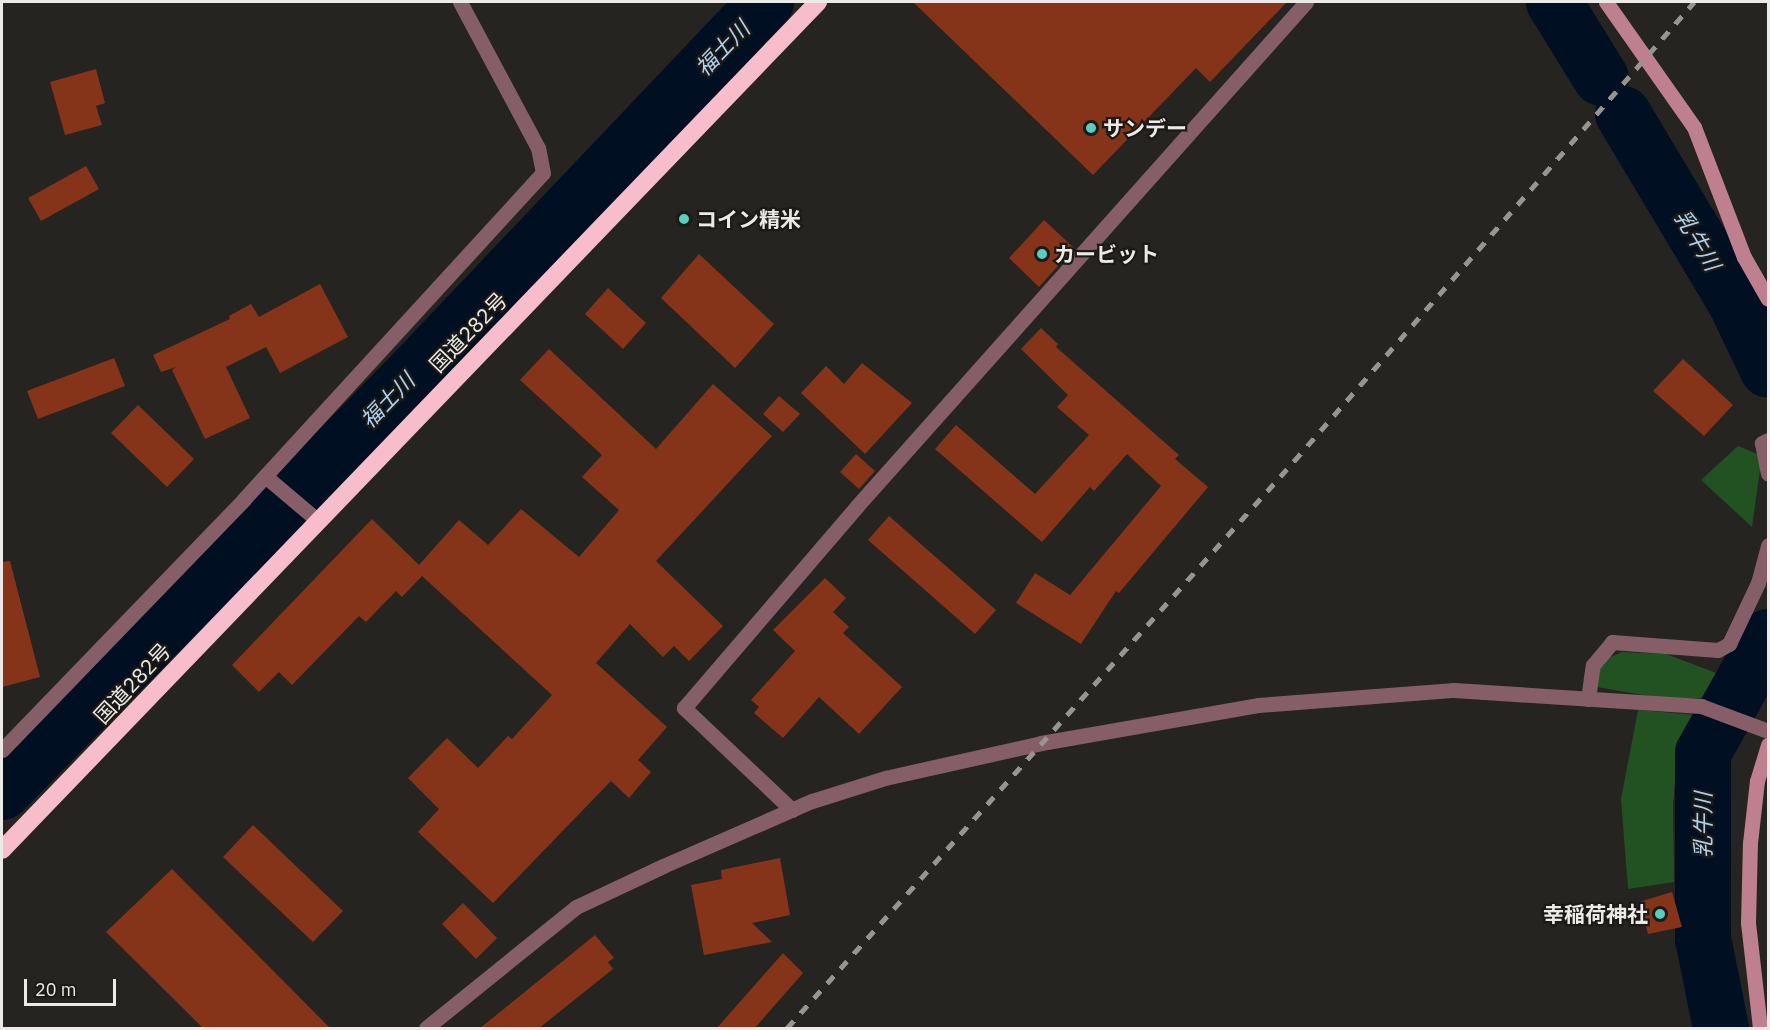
<!DOCTYPE html>
<html>
<head>
<meta charset="utf-8">
<style>
	body { margin:0 }
	#map { position:relative; width:1770px; height:1030px; overflow:hidden; background:#252420; font-family:"IBM Plex Sans","Noto Sans JP",sans-serif }
	div>[style] { position:absolute }
	.green>* { inset:0; background:#225122 }
	.river>* { height:56px; margin:-28px; padding:0 28px; transform-origin:28px; border-radius:28px; background:#000f21 }
	.building>* { inset:0; background:#853419 }
	.street>* { height:15px; margin:-7.5px; padding:0 7.5px; transform-origin:7.5px; border-radius:7.5px; background:#865e68 }
	.secondary>* { height:15px; margin:-7.5px; padding:0 7.5px; transform-origin:7.5px; border-radius:7.5px; background:#be7f8f }
	.highway>* { height:18px; margin:-9px; padding:0 9px; transform-origin:9px; border-radius:9px; background:#f8bdcb }
	.rail>* { height:4.5px; margin-top:-2.25px; transform-origin:0; background:repeating-linear-gradient(90deg,#969591 0 10px,transparent 0 20px) }
	.dots>* { width:16px; height:16px; translate:-50% -50%; box-sizing:border-box; border:3px solid #1b1a16; border-radius:50% }
	span { translate:-50% -50%; white-space:nowrap; text-align:center; line-height:1.15; -webkit-text-stroke:4.5px #1b1a16; paint-order:stroke }
	.poi-label { font-size:21px; color:#ebeae7; font-weight:700 }
	.left { translate:0 -50%; text-align:left }
	.right { translate:-100% -50%; text-align:right }
	.street-label { font-size:21px; color:#ebeae7 }
	.water-label { font-size:22px; color:#aed1f2; font-style:italic }
	.frame { position:absolute; inset:0; border:3px solid #ebeae7; pointer-events:none }
	.scale { position:absolute; left:24px; top:979px; width:92px; height:27px; box-sizing:border-box; border:3px solid #ebeae7; border-top:0; padding-left:8px; font-size:18px; line-height:21px; white-space:nowrap; color:#ebeae7; -webkit-text-stroke:4px #1b1a16; paint-order:stroke }
</style>
</head>
<body>
<div id="map">
	<div class="green">
		<div style="clip-path:polygon(1738px 446px,1762px 456px,1752px 527px,1701px 480px)"></div>
		<div style="clip-path:polygon(1622px 652px,1666px 654px,1719px 674px,1707px 698px,1661px 698px,1597px 687px,1597px 663px)"></div>
		<div style="clip-path:polygon(1638px 710px,1697px 715px,1677px 762px,1673px 803px,1674px 882px,1628px 889px,1621px 799px)"></div>
	</div>
	<div class="river">
		<div style="left:1554px;top:2px;width:89px;rotate:58.3deg"></div>
		<div style="left:1623px;top:114px;width:218px;rotate:59.1deg"></div>
		<div style="left:1735px;top:301px;width:76px;rotate:64.4deg"></div>
		<div style="left:2px;top:792px;width:576px;rotate:-45.49deg"></div>
		<div style="left:406px;top:381px;width:523px;rotate:-46.47deg"></div>
		<div style="left:1721px;top:1028px;width:91px;rotate:-101.4deg"></div>
		<div style="left:1703px;top:939px;width:186px;rotate:-90deg"></div>
		<div style="left:1703px;top:753px;width:133px;rotate:-60.7deg"></div>
	</div>
	<div class="building">
		<div style="clip-path:polygon(913px 2px,1287px 2px,1210px 82px,1196px 68px,1093px 175px)"></div>
		<div style="clip-path:polygon(96px 69px,105px 103px,96px 106px,102px 125px,65px 135px,50px 82px)"></div>
		<div style="clip-path:polygon(86px 166px,99px 189px,41px 221px,28px 198px)"></div>
		<div style="clip-path:polygon(1044px 220px,1074px 248px,1039px 287px,1009px 258px)"></div>
		<div style="clip-path:polygon(699px 254px,774px 324px,735px 368px,661px 298px)"></div>
		<div style="clip-path:polygon(320px 284px,348px 337px,280px 373px,266px 347px,226px 367px,250px 418px,205px 439px,172px 370px,176px 367px,161px 372px,153px 355px,230px 319px,229px 316px,251px 304px,259px 317px)"></div>
		<div style="clip-path:polygon(608px 288px,646px 323px,623px 349px,585px 314px)"></div>
		<div style="clip-path:polygon(1041px 328px,1058px 344px,1056px 347px,1179px 455px,1175px 459px,1208px 487px,1119px 593px,1116px 591px,1081px 644px,1016px 603px,1035px 573px,1070px 595px,1161px 486px,1127px 454px,1094px 491px,1090px 487px,1042px 542px,935px 449px,956px 425px,1035px 494px,1089px 435px,1057px 407px,1068px 395px,1021px 349px)"></div>
		<div style="clip-path:polygon(549px 349px,656px 449px,713px 384px,772px 436px,656px 561px,723px 626px,689px 661px,674px 646px,663px 657px,630px 624px,596px 663px,667px 727px,638px 760px,651px 772px,629px 798px,611px 781px,493px 903px,418px 832px,439px 809px,408px 778px,447px 738px,478px 768px,508px 736px,512px 739px,552px 695px,422px 576px,402px 597px,396px 591px,366px 622px,359px 616px,292px 685px,279px 672px,259px 692px,232px 665px,372px 519px,419px 565px,459px 520px,488px 545px,521px 509px,579px 557px,619px 510px,582px 477px,602px 455px,520px 380px)"></div>
		<div style="clip-path:polygon(114px 358px,125px 386px,38px 419px,27px 391px)"></div>
		<div style="clip-path:polygon(1683px 359px,1733px 405px,1704px 436px,1653px 391px)"></div>
		<div style="clip-path:polygon(862px 363px,912px 403px,865px 454px,801px 393px,826px 366px,844px 384px)"></div>
		<div style="clip-path:polygon(779px 396px,800px 414px,783px 432px,763px 414px)"></div>
		<div style="clip-path:polygon(138px 405px,194px 459px,167px 487px,111px 433px)"></div>
		<div style="clip-path:polygon(856px 454px,875px 471px,859px 489px,840px 472px)"></div>
		<div style="clip-path:polygon(889px 516px,996px 610px,975px 634px,868px 540px)"></div>
		<div style="clip-path:polygon(10px 561px,40px 677px,2px 687px,2px 562px)"></div>
		<div style="clip-path:polygon(825px 578px,846px 598px,833px 612px,849px 627px,843px 633px,902px 687px,859px 734px,819px 697px,783px 738px,754px 713px,759px 707px,751px 700px,795px 651px,773px 630px)"></div>
		<div style="clip-path:polygon(253px 825px,343px 911px,313px 942px,223px 857px)"></div>
		<div style="clip-path:polygon(780px 858px,790px 915px,752px 923px,772px 942px,704px 955px,691px 885px,722px 879px,721px 870px)"></div>
		<div style="clip-path:polygon(172px 869px,331px 1029px,204px 1029px,106px 932px)"></div>
		<div style="clip-path:polygon(1672px 892px,1682px 927px,1648px 934px,1639px 902px)"></div>
		<div style="clip-path:polygon(463px 903px,497px 938px,476px 959px,442px 924px)"></div>
		<div style="clip-path:polygon(595px 935px,614px 958px,608px 962px,613px 969px,538px 1029px,479px 1029px)"></div>
		<div style="clip-path:polygon(783px 953px,803px 973px,754px 1029px,716px 1029px)"></div>
	</div>
	<div class="street">
		<div style="left:1768px;top:440px;width:7px;rotate:153deg"></div>
		<div style="left:1762px;top:443px;width:31px;rotate:79deg"></div>
		<div style="left:265px;top:476px;width:68px;rotate:40.2deg"></div>
		<div style="left:1588px;top:699px;width:34px;rotate:-82deg"></div>
		<div style="left:1593px;top:665px;width:30px;rotate:-50deg"></div>
		<div style="left:1612px;top:642px;width:106px;rotate:4.3deg"></div>
		<div style="left:1718px;top:650px;width:13px;rotate:-29deg"></div>
		<div style="left:1729px;top:644px;width:68px;rotate:-64.6deg"></div>
		<div style="left:1758px;top:583px;width:39px;rotate:-75deg"></div>
		<div style="left:2px;top:750px;width:349px;rotate:-46deg"></div>
		<div style="left:244px;top:499px;width:442px;rotate:-47.5deg"></div>
		<div style="left:543px;top:173px;width:25px;rotate:-101deg"></div>
		<div style="left:538px;top:148px;width:166px;rotate:-118.1deg"></div>
		<div style="left:792px;top:810px;width:149px;rotate:-136.6deg"></div>
		<div style="left:684px;top:708px;width:266px;rotate:-49.4deg"></div>
		<div style="left:857px;top:506px;width:675px;rotate:-48.3deg"></div>
		<div style="left:426px;top:1028px;width:193px;rotate:-38.9deg"></div>
		<div style="left:576px;top:907px;width:96px;rotate:-25.2deg"></div>
		<div style="left:663px;top:866px;width:163px;rotate:-23.6deg"></div>
		<div style="left:812px;top:801px;width:77px;rotate:-17.5deg"></div>
		<div style="left:885px;top:778px;width:160px;rotate:-12.6deg"></div>
		<div style="left:1041px;top:743px;width:220px;rotate:-9.9deg"></div>
		<div style="left:1258px;top:705px;width:197px;rotate:-4.4deg"></div>
		<div style="left:1454px;top:690px;width:248px;rotate:3.7deg"></div>
		<div style="left:1701px;top:706px;width:72px;rotate:20.5deg"></div>
	</div>
	<div class="secondary">
		<div style="left:1606px;top:2px;width:153px;rotate:54.9deg"></div>
		<div style="left:1694px;top:127px;width:139px;rotate:69deg"></div>
		<div style="left:1744px;top:257px;width:48px;rotate:60.3deg"></div>
		<div style="left:1760px;top:1028px;width:106px;rotate:-96.5deg"></div>
		<div style="left:1748px;top:923px;width:80px;rotate:-88.6deg"></div>
		<div style="left:1750px;top:843px;width:62px;rotate:-83.6deg"></div>
		<div style="left:1757px;top:781px;width:38px;rotate:-73deg"></div>
	</div>
	<div class="highway">
		<div style="left:2px;top:850px;width:1177px;rotate:-46.1deg"></div>
	</div>
	<div class="rail">
		<div style="left:787px;top:1028px;width:761px;rotate:-48.2deg"></div>
		<div style="left:1294px;top:461px;width:609px;rotate:-48.93deg"></div>
	</div>
	<div class="dots">
		<div style="left:1091px;top:128px;background:#57cec1"></div>
		<div style="left:684px;top:219px;background:#57cec1"></div>
		<div style="left:1042px;top:254px;background:#57cec1"></div>
		<div style="left:1660px;top:914px;background:#57cec1"></div>
	</div>
	<div class="poi-label">
		<span class="left" style="left:1103px;top:128px">サンデー</span>
		<span class="left" style="left:696px;top:219px">コイン精米</span>
		<span class="left" style="left:1054px;top:254px">カービット</span>
		<span class="right" style="left:1648px;top:914px">幸稲荷神社</span>
	</div>
	<div class="street-label">
		<span style="left:468px;top:332px;rotate:-46deg">国道282号</span>
		<span style="left:132px;top:683px;rotate:-47deg">国道282号</span>
	</div>
	<div class="water-label">
		<span style="left:722px;top:48px;rotate:-46deg">福士川</span>
		<span style="left:1698px;top:240px;rotate:59deg">乳牛川</span>
		<span style="left:387px;top:400px;rotate:-46deg">福士川</span>
		<span style="left:1703px;top:825px;rotate:-90deg">乳牛川</span>
	</div>
	<div class="frame"></div>
	<div class="scale">20 m</div>
</div>
</body>
</html>
